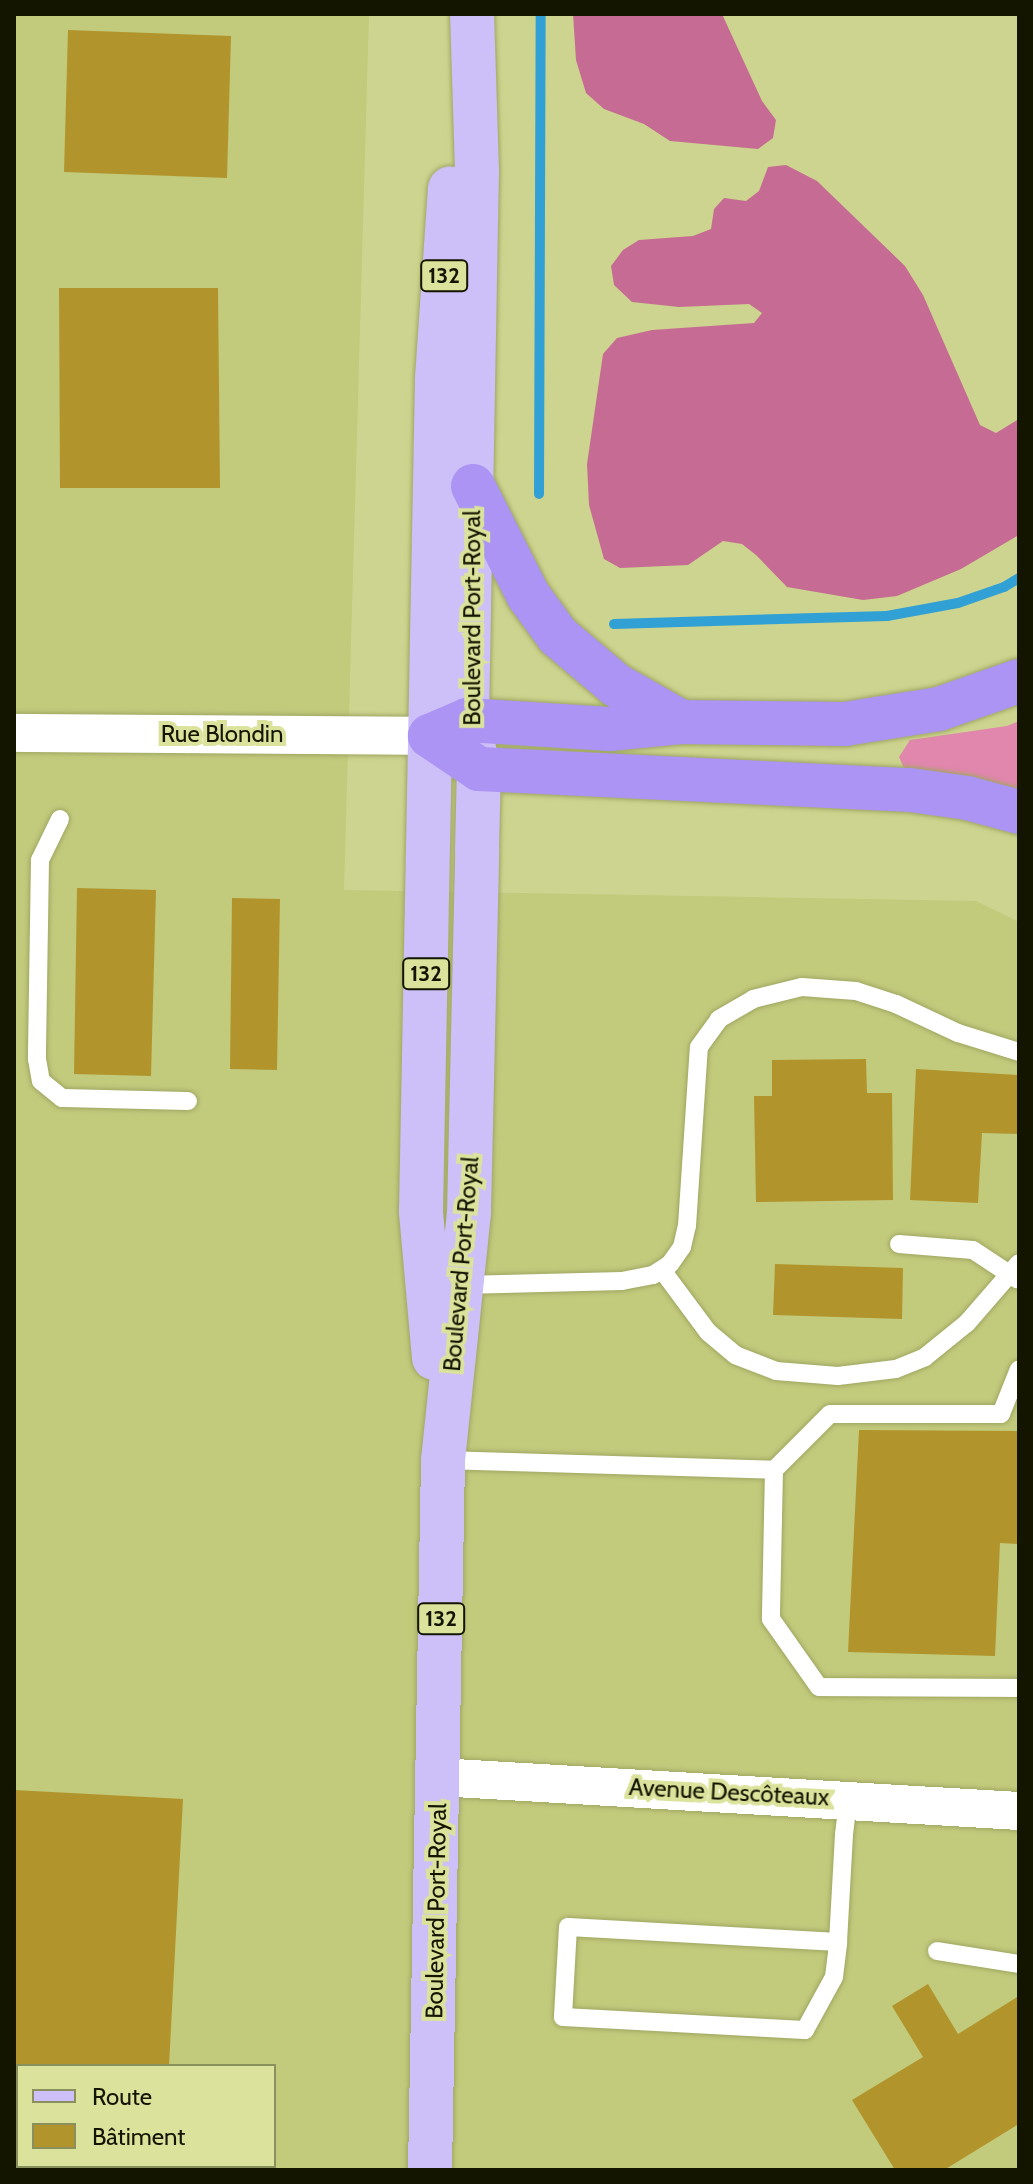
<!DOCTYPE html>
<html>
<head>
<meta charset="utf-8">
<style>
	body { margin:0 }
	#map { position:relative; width:1033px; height:2184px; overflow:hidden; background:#cdd48f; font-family:Cabin,sans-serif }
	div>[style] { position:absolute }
	.built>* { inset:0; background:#c2ca7c }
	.green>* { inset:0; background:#e186ad }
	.forest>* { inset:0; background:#c66b93 }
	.stream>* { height:10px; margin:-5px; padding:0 5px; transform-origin:5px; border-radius:5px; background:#31a1d5 }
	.building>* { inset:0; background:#b1952c }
	.roads { filter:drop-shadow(0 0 2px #a0a763) drop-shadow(0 0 2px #a0a763) }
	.lane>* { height:18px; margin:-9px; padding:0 9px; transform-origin:9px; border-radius:9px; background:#fff }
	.street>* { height:38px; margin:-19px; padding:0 19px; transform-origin:19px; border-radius:19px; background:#fff }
	.primary>* { height:44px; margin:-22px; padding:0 22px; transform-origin:22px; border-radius:22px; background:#cdbff8 }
	.highway>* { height:44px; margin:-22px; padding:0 22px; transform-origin:22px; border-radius:22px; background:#ab94f4 }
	span { translate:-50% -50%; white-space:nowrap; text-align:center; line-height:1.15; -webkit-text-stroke:8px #dae29b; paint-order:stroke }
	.shield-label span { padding:2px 6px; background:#dae29b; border:2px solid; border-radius:6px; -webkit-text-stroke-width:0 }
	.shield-label { font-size:22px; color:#131500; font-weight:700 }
	.street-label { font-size:24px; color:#131500 }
	.frame { position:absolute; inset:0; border:16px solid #131500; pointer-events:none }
	.legend { position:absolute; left:16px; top:2064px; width:260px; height:104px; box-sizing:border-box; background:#dae29b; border:2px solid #8a905d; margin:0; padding:10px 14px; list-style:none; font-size:24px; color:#131500 }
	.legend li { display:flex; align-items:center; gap:16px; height:40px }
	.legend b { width:40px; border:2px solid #8a905d }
</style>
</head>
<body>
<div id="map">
	<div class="built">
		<div style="clip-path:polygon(evenodd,14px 14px,369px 14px,344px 890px,976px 901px,1019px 922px,1019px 2170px,14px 2170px,14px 14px,18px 2066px,274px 2066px,274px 2166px,18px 2166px,18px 2066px)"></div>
	</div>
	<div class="green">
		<div style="clip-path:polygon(1019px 721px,1019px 795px,904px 768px,899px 757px,910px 740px,1007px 726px)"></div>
	</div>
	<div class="forest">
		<div style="clip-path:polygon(573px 14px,722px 14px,762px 101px,776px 120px,773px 138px,758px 149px,670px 141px,644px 124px,604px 109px,586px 93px,576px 60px)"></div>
		<div style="clip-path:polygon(786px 165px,817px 181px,905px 266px,923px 295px,980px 425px,996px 433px,1019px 419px,1019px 535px,961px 569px,897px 596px,863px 600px,787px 587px,756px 555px,742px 544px,723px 541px,688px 565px,620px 568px,604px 559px,589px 505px,587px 464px,603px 354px,617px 338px,652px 330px,754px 323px,762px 313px,749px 304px,679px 307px,632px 302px,614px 285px,611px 266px,623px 250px,639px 240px,693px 236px,711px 229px,714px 209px,724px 198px,746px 201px,759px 191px,768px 167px)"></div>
	</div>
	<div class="stream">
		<div style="left:539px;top:494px;width:480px;rotate:-89.8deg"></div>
		<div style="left:614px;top:624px;width:273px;rotate:-1.7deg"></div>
		<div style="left:887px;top:616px;width:72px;rotate:-10.4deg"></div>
		<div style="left:958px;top:603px;width:49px;rotate:-19.2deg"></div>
		<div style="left:1004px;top:587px;width:17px;rotate:-31deg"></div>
	</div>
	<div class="building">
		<div style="clip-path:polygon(68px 30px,231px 36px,227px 178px,64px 172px)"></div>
		<div style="clip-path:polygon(59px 288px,218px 288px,220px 488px,60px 488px)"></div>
		<div style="clip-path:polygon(77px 888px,156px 890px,151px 1076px,74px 1074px)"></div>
		<div style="clip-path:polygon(232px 898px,280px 899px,277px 1070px,230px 1069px)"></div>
		<div style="clip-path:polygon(866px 1059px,867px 1093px,892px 1093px,893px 1200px,756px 1202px,754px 1096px,772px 1096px,772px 1060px)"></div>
		<div style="clip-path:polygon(916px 1069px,1019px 1075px,1019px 1134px,982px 1133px,978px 1203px,910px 1200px)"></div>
		<div style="clip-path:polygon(775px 1264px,903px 1268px,902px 1319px,773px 1315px)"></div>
		<div style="clip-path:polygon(859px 1430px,1019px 1431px,1019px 1544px,1000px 1543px,995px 1656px,848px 1652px)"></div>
		<div style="clip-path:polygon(14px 1790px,183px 1799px,169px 2066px,18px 2066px,18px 2166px,164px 2166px,164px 2170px,14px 2170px)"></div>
		<div style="clip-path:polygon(928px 1984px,958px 2034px,1019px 1996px,1019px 2124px,944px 2170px,895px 2170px,852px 2100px,923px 2057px,892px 2006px)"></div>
	</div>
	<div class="roads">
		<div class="lane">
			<div style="left:60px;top:819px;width:46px;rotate:116deg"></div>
			<div style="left:40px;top:860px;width:199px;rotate:90.9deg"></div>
			<div style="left:37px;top:1059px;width:22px;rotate:80deg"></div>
			<div style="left:41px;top:1081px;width:27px;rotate:39deg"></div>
			<div style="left:62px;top:1098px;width:126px;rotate:1.4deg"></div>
			<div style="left:899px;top:1244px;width:74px;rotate:4.6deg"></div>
			<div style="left:973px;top:1250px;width:53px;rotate:33.4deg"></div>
			<div style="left:662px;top:1270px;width:77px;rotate:53.4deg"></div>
			<div style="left:708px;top:1332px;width:35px;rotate:40deg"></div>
			<div style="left:735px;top:1355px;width:44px;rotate:21.3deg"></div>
			<div style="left:776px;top:1371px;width:62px;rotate:4.6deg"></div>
			<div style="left:838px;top:1376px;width:58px;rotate:-6.9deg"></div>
			<div style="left:896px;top:1369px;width:31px;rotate:-22deg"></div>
			<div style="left:925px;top:1357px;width:54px;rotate:-39deg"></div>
			<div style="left:967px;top:1323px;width:79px;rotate:-49.1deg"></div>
			<div style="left:462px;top:1285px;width:160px;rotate:-1.4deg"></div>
			<div style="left:622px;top:1281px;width:32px;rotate:-11deg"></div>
			<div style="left:653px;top:1275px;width:20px;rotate:-33deg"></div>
			<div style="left:670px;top:1264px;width:21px;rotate:-55deg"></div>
			<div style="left:682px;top:1247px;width:22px;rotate:-77deg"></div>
			<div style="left:687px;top:1226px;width:179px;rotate:-86.2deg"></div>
			<div style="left:699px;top:1047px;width:34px;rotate:-54deg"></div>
			<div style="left:719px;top:1019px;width:39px;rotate:-30deg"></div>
			<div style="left:753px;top:999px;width:50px;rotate:-13.8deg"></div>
			<div style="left:802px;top:987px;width:54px;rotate:4.2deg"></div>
			<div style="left:856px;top:991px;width:42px;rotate:18deg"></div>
			<div style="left:896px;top:1004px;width:68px;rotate:25.1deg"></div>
			<div style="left:958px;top:1033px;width:64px;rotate:17.3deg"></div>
			<div style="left:443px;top:1460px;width:331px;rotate:1.7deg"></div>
			<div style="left:774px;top:1470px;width:149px;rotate:91.2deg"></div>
			<div style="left:771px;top:1619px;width:83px;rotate:54.8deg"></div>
			<div style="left:819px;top:1687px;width:200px;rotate:0.3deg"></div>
			<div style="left:774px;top:1470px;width:79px;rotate:-45deg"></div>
			<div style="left:830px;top:1414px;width:171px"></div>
			<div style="left:1001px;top:1414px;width:48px;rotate:-68.2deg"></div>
			<div style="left:838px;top:1942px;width:270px;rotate:-176.8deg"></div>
			<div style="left:568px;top:1927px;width:90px;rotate:93.2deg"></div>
			<div style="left:563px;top:2017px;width:242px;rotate:3.1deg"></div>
			<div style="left:805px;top:2030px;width:60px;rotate:-61.3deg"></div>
			<div style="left:834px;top:1977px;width:35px;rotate:-83deg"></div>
			<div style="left:838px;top:1942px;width:108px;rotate:-86.8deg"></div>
			<div style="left:844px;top:1834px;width:35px;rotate:-83deg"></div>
			<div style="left:937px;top:1951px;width:83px;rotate:9deg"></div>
		</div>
		<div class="street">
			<div style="left:14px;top:733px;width:416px;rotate:0.4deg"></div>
			<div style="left:438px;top:1777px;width:582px;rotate:3.35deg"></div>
		</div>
		<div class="primary">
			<div style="left:434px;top:1358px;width:148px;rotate:-95.1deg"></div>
			<div style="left:421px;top:1211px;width:833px;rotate:-88.9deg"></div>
			<div style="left:437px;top:378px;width:190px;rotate:-86.1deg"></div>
			<div style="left:430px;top:2170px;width:710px;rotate:-88.95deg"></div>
			<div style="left:443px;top:1460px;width:248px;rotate:-84deg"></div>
			<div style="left:469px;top:1213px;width:364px;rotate:-88.7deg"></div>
			<div style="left:477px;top:849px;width:80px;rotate:-88.6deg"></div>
			<div style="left:479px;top:769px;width:50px;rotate:-103.8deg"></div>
			<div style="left:467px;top:720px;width:549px;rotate:-88.96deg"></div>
			<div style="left:477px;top:171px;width:157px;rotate:-91.8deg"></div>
		</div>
		<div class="highway">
			<div style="left:473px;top:486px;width:122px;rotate:63.2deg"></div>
			<div style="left:528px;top:595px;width:51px;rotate:53.8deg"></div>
			<div style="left:558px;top:636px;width:76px;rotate:40.2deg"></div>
			<div style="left:616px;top:685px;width:75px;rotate:29.6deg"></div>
			<div style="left:430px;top:736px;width:59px;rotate:34deg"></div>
			<div style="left:479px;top:769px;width:432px;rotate:2.8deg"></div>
			<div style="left:910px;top:790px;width:58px;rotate:8deg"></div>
			<div style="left:967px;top:798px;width:54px;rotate:15.1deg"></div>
			<div style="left:430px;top:736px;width:40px;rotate:-23.4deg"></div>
			<div style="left:467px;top:720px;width:143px;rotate:3.6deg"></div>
			<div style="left:610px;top:729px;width:71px;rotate:-5.6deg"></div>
			<div style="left:681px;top:722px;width:164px;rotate:0.7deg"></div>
			<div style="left:845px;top:724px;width:95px;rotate:-9.1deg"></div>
			<div style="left:939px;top:709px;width:85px;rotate:-19.3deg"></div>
		</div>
	</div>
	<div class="shield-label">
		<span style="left:444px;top:276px">132</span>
		<span style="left:426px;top:974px">132</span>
		<span style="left:441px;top:1619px">132</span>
	</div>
	<div class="street-label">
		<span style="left:472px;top:618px;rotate:-90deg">Boulevard Port-Royal</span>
		<span style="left:222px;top:734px">Rue Blondin</span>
		<span style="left:461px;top:1264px;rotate:-85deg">Boulevard Port-Royal</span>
		<span style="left:729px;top:1792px;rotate:3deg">Avenue Descôteaux</span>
		<span style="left:436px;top:1911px;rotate:-89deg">Boulevard Port-Royal</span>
	</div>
	<div class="frame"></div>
	<ul class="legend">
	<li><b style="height:10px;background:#cdbff8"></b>Route</li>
	<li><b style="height:22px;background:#b1952c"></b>Bâtiment</li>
	</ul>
</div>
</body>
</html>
